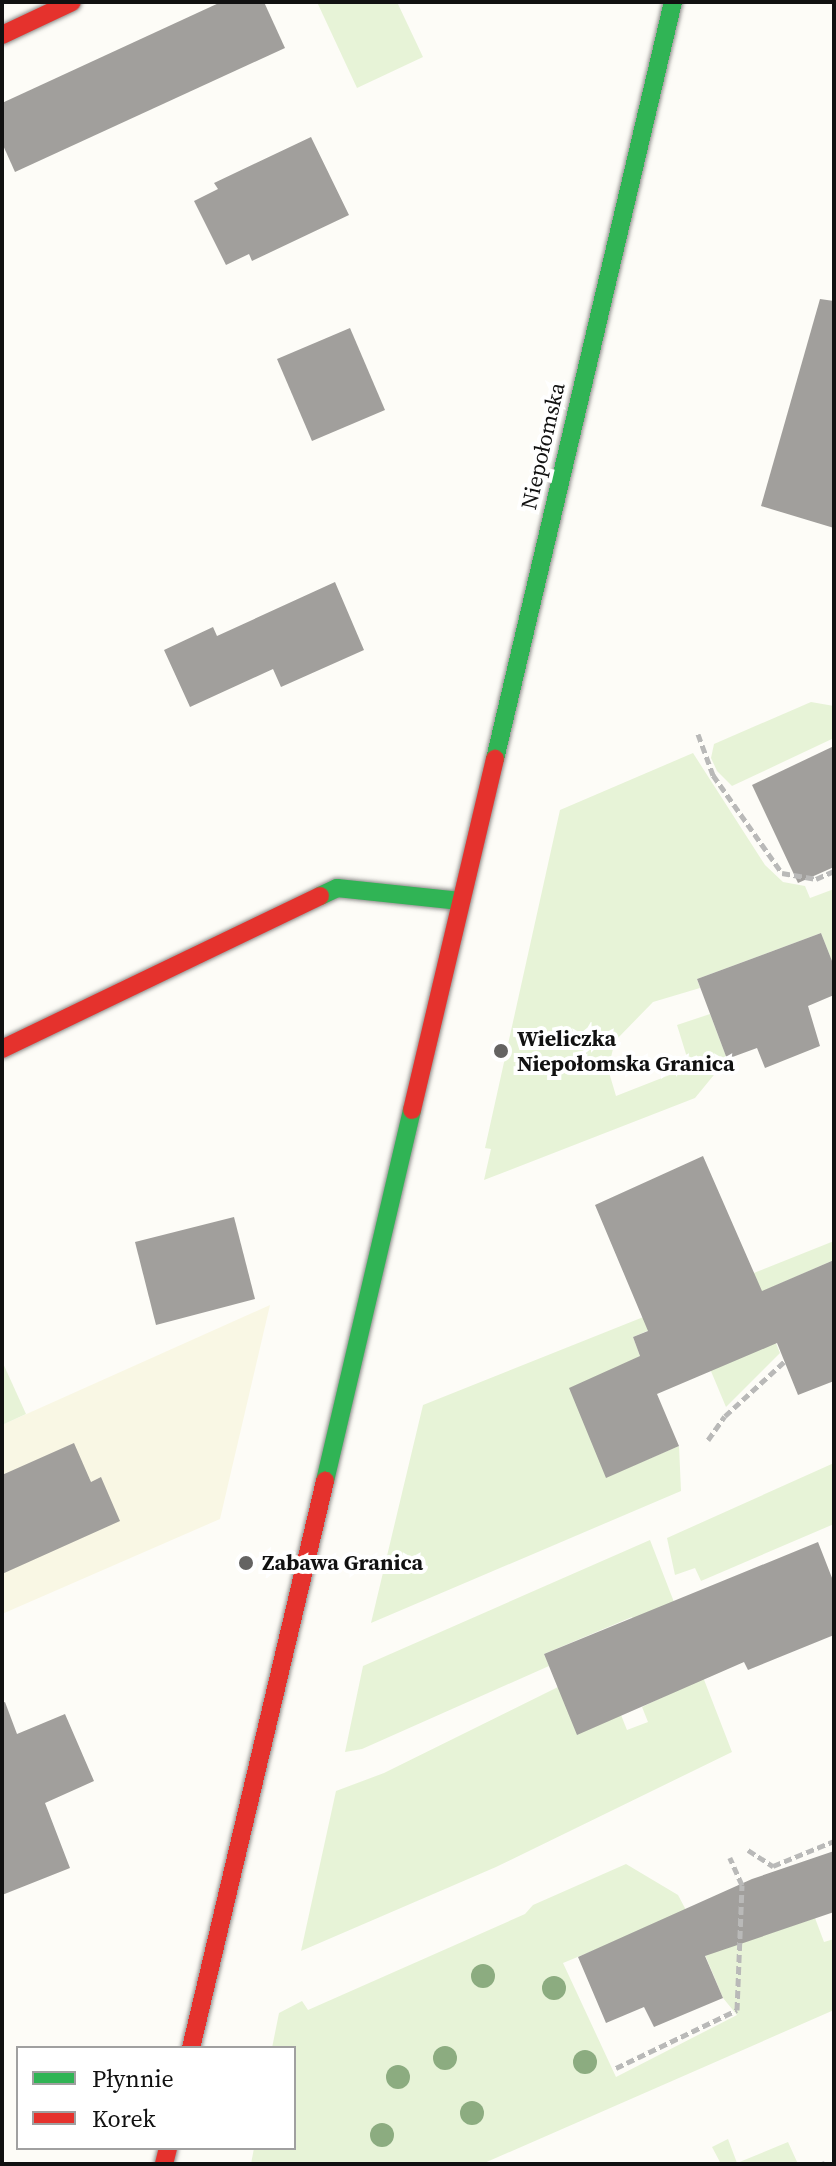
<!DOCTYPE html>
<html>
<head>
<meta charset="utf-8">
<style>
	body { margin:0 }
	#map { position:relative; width:836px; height:2166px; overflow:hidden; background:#fdfcf7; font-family:"Source Serif 4",serif }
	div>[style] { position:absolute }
	.farmland>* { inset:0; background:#f9f7e4 }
	.green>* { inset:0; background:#e7f3d7 }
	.building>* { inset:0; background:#a19f9c }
	.path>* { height:5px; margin-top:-2.5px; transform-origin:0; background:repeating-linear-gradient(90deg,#b9b9b8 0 8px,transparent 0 12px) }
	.roads { filter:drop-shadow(0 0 2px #8e8d8b) drop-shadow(0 0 2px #8e8d8b) }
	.fast>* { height:18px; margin:-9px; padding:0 9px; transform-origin:9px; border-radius:9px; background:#30b455 }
	.jam>* { height:18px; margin:-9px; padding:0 9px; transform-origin:9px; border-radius:9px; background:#e5322d }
	.trees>* { width:24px; height:24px; margin:-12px; border-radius:50%; background:#8cac80 }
	.dots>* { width:22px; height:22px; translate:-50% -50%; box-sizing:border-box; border:4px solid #fff; border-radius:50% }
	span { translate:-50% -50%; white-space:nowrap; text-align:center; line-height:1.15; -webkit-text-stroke:8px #fff; paint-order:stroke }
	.street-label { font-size:22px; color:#111 }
	.poi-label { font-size:22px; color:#111; font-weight:700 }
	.left { translate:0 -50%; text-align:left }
	.frame { position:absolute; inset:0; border:4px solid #111; pointer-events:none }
	.legend { position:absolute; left:16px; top:2046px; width:280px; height:104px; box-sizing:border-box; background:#fff; border:2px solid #a0a0a0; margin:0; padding:10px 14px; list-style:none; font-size:24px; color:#111 }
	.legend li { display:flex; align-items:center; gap:16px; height:40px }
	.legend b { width:40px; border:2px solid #a0a0a0 }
</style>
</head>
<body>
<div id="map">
	<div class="farmland">
		<div style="clip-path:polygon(270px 1305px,220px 1519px,2px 1614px,2px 1425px)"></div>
	</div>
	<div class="green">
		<div style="clip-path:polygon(317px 2px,397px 2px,423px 57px,357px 88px)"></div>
		<div style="clip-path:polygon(811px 702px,834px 706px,834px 738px,732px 786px,717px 771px,711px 758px,714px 744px)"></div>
		<div style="clip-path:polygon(693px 753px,765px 865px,783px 882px,805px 886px,810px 898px,834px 889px,834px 966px,821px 933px,697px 979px,700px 988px,653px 1002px,615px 1041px,608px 1069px,616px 1096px,690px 1067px,677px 1025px,710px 1014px,727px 1059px,695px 1098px,484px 1180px,491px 1149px,485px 1148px,560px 810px)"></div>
		<div style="clip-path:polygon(834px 1241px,834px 1260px,756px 1294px,780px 1353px,726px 1407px,687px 1314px,633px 1337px,640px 1356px,606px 1477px,679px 1446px,681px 1491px,371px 1623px,423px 1405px)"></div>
		<div style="clip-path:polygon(2px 1361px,26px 1414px,2px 1425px)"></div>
		<div style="clip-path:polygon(834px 1463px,834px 1524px,701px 1581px,695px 1568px,675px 1575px,667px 1538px)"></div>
		<div style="clip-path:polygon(650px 1540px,732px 1752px,496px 1867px,301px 1951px,336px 1791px,384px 1773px,558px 1687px,621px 1715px,627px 1730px,648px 1722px,642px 1707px,665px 1696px,632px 1617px,544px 1654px,549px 1666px,362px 1749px,345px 1752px,363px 1666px)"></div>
		<div style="clip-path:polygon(626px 1864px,678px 1895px,687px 1912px,563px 1963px,616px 2077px,737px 2015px,723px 1998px,703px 1950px,752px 1879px,771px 1933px,815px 1918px,824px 1942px,834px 1939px,834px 2010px,482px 2164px,251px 2164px,254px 2148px,294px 2148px,294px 2048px,272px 2048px,279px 2013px,302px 2001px,308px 2010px,525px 1914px,533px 1905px)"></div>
		<div style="clip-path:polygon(728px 2139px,737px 2163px,788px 2142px,798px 2164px,721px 2164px,712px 2147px)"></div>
	</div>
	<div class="building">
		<div style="clip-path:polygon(221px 2px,264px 2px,285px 48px,15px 172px,2px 143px,2px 103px)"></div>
		<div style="clip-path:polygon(311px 137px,349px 215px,252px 261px,249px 254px,226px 265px,194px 201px,218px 189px,214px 183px)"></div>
		<div style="clip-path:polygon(820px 299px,834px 301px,834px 528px,761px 506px)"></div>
		<div style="clip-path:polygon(350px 328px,385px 410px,312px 441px,277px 359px)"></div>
		<div style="clip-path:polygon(335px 582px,364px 650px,281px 687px,273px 669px,190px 707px,164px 650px,213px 627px,217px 636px)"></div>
		<div style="clip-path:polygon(834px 746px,834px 867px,798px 883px,752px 785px)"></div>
		<div style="clip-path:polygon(821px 933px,834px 966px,834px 995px,808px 1006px,820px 1046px,765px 1068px,757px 1048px,727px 1059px,697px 979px)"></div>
		<div style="clip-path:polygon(703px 1156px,762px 1291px,834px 1260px,834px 1381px,798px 1395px,777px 1343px,657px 1394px,679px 1446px,606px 1478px,569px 1388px,640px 1356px,633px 1337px,648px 1331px,595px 1205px)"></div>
		<div style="clip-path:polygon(234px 1217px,255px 1299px,156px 1325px,135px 1242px)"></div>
		<div style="clip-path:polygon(74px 1443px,91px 1482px,101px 1477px,120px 1521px,2px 1574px,2px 1475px)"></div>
		<div style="clip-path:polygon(818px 1542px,834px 1583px,834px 1635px,748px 1670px,744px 1662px,577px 1735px,544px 1654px)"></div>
		<div style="clip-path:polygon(5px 1702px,17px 1734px,65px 1714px,94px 1781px,45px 1803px,70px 1868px,2px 1895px,2px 1703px)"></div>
		<div style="clip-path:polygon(834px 1851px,834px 1912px,705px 1956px,723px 1998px,654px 2027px,644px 2007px,606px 2023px,578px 1957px,752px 1879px)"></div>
	</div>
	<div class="path">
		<div style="left:698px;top:734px;width:44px;rotate:69.9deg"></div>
		<div style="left:713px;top:775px;width:120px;rotate:54.9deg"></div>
		<div style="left:782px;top:873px;width:35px;rotate:10deg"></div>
		<div style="left:816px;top:879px;width:20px;rotate:-24deg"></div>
		<div style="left:708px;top:1440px;width:29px;rotate:-55deg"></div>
		<div style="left:725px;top:1416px;width:80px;rotate:-42.5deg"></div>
		<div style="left:748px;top:1850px;width:30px;rotate:33deg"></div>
		<div style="left:773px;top:1866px;width:66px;rotate:-22.3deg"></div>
		<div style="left:616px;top:2068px;width:134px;rotate:-25.6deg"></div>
		<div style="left:737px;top:2010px;width:125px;rotate:-87.7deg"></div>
		<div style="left:742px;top:1885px;width:30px;rotate:-114deg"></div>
		<div style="left:822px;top:2164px;width:3px;rotate:-18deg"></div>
	</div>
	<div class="roads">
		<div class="fast">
			<div style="left:495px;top:759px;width:778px;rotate:-76.77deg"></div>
			<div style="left:320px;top:896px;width:19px;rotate:-25deg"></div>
			<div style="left:337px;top:888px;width:124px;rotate:6deg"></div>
			<div style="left:325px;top:1481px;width:381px;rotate:-76.8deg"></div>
		</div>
		<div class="jam">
			<div style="left:2px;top:35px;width:77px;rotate:-25.2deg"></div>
			<div style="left:2px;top:1049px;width:353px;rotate:-25.7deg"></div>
			<div style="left:412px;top:1110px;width:361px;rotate:-76.7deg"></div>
			<div style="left:191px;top:2048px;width:583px;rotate:-76.7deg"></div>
			<div style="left:164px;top:2164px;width:16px;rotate:-76deg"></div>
		</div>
	</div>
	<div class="trees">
		<div style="left:483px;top:1976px"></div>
		<div style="left:554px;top:1988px"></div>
		<div style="left:445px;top:2058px"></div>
		<div style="left:585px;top:2062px"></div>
		<div style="left:398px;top:2077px"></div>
		<div style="left:472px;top:2113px"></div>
		<div style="left:382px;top:2135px"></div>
	</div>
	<div class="dots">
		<div style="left:501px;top:1051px;background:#646362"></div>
		<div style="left:246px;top:1563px;background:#646362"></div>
	</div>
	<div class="street-label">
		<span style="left:543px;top:446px;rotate:-77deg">Niepołomska</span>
	</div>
	<div class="poi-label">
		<span class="left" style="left:517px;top:1051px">Wieliczka<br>Niepołomska Granica</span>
		<span class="left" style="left:262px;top:1563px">Zabawa Granica</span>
	</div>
	<div class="frame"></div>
	<ul class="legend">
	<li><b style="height:10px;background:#30b455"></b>Płynnie</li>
	<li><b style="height:10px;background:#e5322d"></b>Korek</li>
	</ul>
</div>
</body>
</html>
